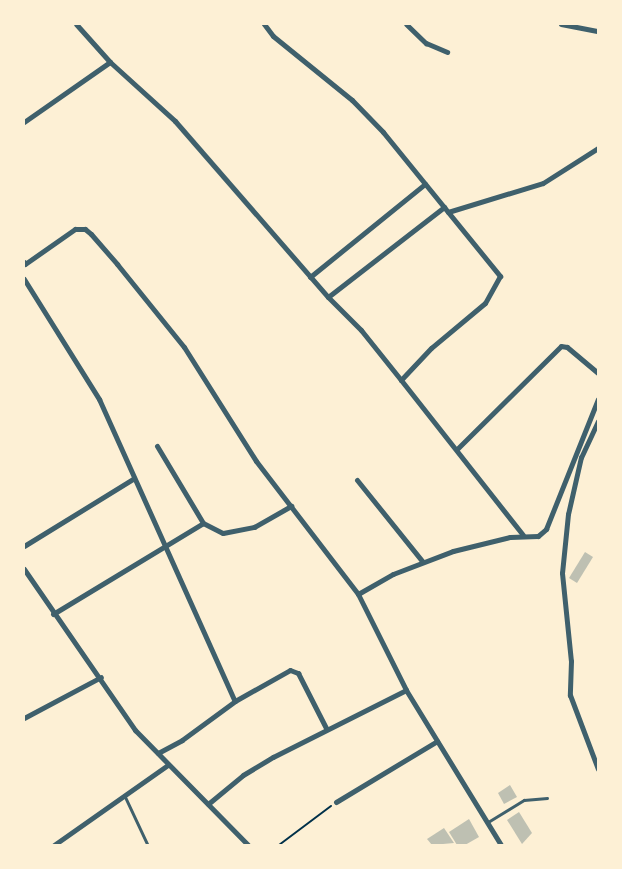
<!DOCTYPE html>
<html>
<head>
<meta charset="utf-8">
<style>
	body { margin:0 }
	#map { position:relative; width:622px; height:869px; overflow:hidden; background:#fdf0d5; font-family:Mulish,sans-serif }
	div>[style] { position:absolute }
	.building>* { inset:0; background:#bec0b2 }
	.path>* { height:2px; margin:-1px; padding:0 1px; transform-origin:1px; border-radius:1px; background:#003049 }
	.service>* { height:2.5px; margin:-1.25px; padding:0 1.25px; transform-origin:1.25px; border-radius:1.25px; background:#3f606c }
	.minor>* { height:5px; margin:-2.5px; padding:0 2.5px; transform-origin:2.5px; border-radius:2.5px; background:#3f606c }
	span { translate:-50% -50%; white-space:nowrap; text-align:center; line-height:1.15; -webkit-text-stroke:4px #fdf0d5; paint-order:stroke }
	.frame { position:absolute; inset:0; border:25px solid #fdf0d5; pointer-events:none }
</style>
</head>
<body>
<div id="map">
	<div class="building">
		<div style="clip-path:polygon(585px 552px,593px 557px,577px 583px,569px 578px)"></div>
		<div style="clip-path:polygon(510px 785px,517px 797px,504px 804px,498px 793px)"></div>
		<div style="clip-path:polygon(519px 812px,532px 833px,522px 844px,507px 820px)"></div>
		<div style="clip-path:polygon(469px 819px,479px 837px,465px 845px,457px 845px,449px 832px)"></div>
		<div style="clip-path:polygon(444px 828px,454px 843px,432px 845px,427px 839px)"></div>
	</div>
	<div class="path">
		<div style="left:279px;top:845px;width:65px;rotate:-36.9deg"></div>
	</div>
	<div class="service">
		<div style="left:125px;top:796px;width:54px;rotate:64.9deg"></div>
		<div style="left:488px;top:822px;width:42px;rotate:-31.4deg"></div>
		<div style="left:524px;top:800px;width:23px;rotate:-5deg"></div>
	</div>
	<div class="minor">
		<div style="left:76px;top:24px;width:51px;rotate:48.2deg"></div>
		<div style="left:110px;top:62px;width:88px;rotate:42.2deg"></div>
		<div style="left:175px;top:121px;width:233px;rotate:49deg"></div>
		<div style="left:328px;top:297px;width:47px;rotate:45deg"></div>
		<div style="left:361px;top:330px;width:64px;rotate:51.3deg"></div>
		<div style="left:264px;top:24px;width:15px;rotate:53deg"></div>
		<div style="left:273px;top:36px;width:102px;rotate:39deg"></div>
		<div style="left:352px;top:100px;width:45px;rotate:45.9deg"></div>
		<div style="left:383px;top:132px;width:186px;rotate:50.9deg"></div>
		<div style="left:500px;top:276px;width:31px;rotate:119deg"></div>
		<div style="left:485px;top:303px;width:70px;rotate:140.2deg"></div>
		<div style="left:431px;top:348px;width:44px;rotate:133.2deg"></div>
		<div style="left:401px;top:380px;width:197px;rotate:51.8deg"></div>
		<div style="left:406px;top:24px;width:28px;rotate:44deg"></div>
		<div style="left:426px;top:43px;width:23px;rotate:23deg"></div>
		<div style="left:561px;top:24px;width:38px;rotate:11deg"></div>
		<div style="left:24px;top:122px;width:105px;rotate:-34.9deg"></div>
		<div style="left:448px;top:212px;width:99px;rotate:-17deg"></div>
		<div style="left:543px;top:183px;width:65px;rotate:-32.5deg"></div>
		<div style="left:24px;top:262px;width:2px;rotate:63deg"></div>
		<div style="left:25px;top:264px;width:61px;rotate:-35deg"></div>
		<div style="left:75px;top:229px;width:10px"></div>
		<div style="left:85px;top:229px;width:8px;rotate:40deg"></div>
		<div style="left:91px;top:234px;width:40px;rotate:49deg"></div>
		<div style="left:117px;top:264px;width:107px;rotate:51.1deg"></div>
		<div style="left:184px;top:347px;width:135px;rotate:57.7deg"></div>
		<div style="left:256px;top:461px;width:168px;rotate:52.5deg"></div>
		<div style="left:358px;top:594px;width:107px;rotate:63.4deg"></div>
		<div style="left:406px;top:690px;width:182px;rotate:58.5deg"></div>
		<div style="left:310px;top:277px;width:148px;rotate:-39deg"></div>
		<div style="left:24px;top:279px;width:142px;rotate:58deg"></div>
		<div style="left:99px;top:399px;width:331px;rotate:65.8deg"></div>
		<div style="left:328px;top:297px;width:147px;rotate:-37.8deg"></div>
		<div style="left:598px;top:421px;width:40px;rotate:115deg"></div>
		<div style="left:581px;top:457px;width:58px;rotate:102.8deg"></div>
		<div style="left:568px;top:514px;width:59px;rotate:95.8deg"></div>
		<div style="left:562px;top:573px;width:88px;rotate:84.2deg"></div>
		<div style="left:571px;top:661px;width:34px;rotate:92deg"></div>
		<div style="left:570px;top:695px;width:79px;rotate:69.3deg"></div>
		<div style="left:157px;top:446px;width:90px;rotate:59.1deg"></div>
		<div style="left:457px;top:449px;width:146px;rotate:-44.7deg"></div>
		<div style="left:561px;top:346px;width:6px;rotate:9deg"></div>
		<div style="left:567px;top:347px;width:40px;rotate:40deg"></div>
		<div style="left:357px;top:480px;width:105px;rotate:51.2deg"></div>
		<div style="left:24px;top:546px;width:128px;rotate:-31.6deg"></div>
		<div style="left:24px;top:569px;width:196px;rotate:55.4deg"></div>
		<div style="left:135px;top:730px;width:161px;rotate:45.5deg"></div>
		<div style="left:358px;top:594px;width:40px;rotate:-29.7deg"></div>
		<div style="left:393px;top:574px;width:64px;rotate:-21deg"></div>
		<div style="left:453px;top:551px;width:59px;rotate:-13.8deg"></div>
		<div style="left:510px;top:537px;width:28px;rotate:-2deg"></div>
		<div style="left:538px;top:536px;width:11px;rotate:-41deg"></div>
		<div style="left:546px;top:529px;width:140px;rotate:-68.2deg"></div>
		<div style="left:53px;top:614px;width:175px;rotate:-31.2deg"></div>
		<div style="left:203px;top:523px;width:22px;rotate:27deg"></div>
		<div style="left:223px;top:533px;width:32px;rotate:-11deg"></div>
		<div style="left:254px;top:527px;width:43px;rotate:-29.6deg"></div>
		<div style="left:24px;top:718px;width:87px;rotate:-28deg"></div>
		<div style="left:158px;top:753px;width:27px;rotate:-28deg"></div>
		<div style="left:182px;top:740px;width:66px;rotate:-36.3deg"></div>
		<div style="left:235px;top:701px;width:63px;rotate:-29.4deg"></div>
		<div style="left:290px;top:670px;width:9px;rotate:21deg"></div>
		<div style="left:298px;top:673px;width:62px;rotate:63deg"></div>
		<div style="left:336px;top:802px;width:118px;rotate:-31.1deg"></div>
		<div style="left:208px;top:804px;width:45px;rotate:-39.6deg"></div>
		<div style="left:243px;top:775px;width:35px;rotate:-31deg"></div>
		<div style="left:273px;top:757px;width:149px;rotate:-26.7deg"></div>
		<div style="left:54px;top:845px;width:139px;rotate:-35.1deg"></div>
	</div>
	<div class="frame"></div>
</div>
</body>
</html>
